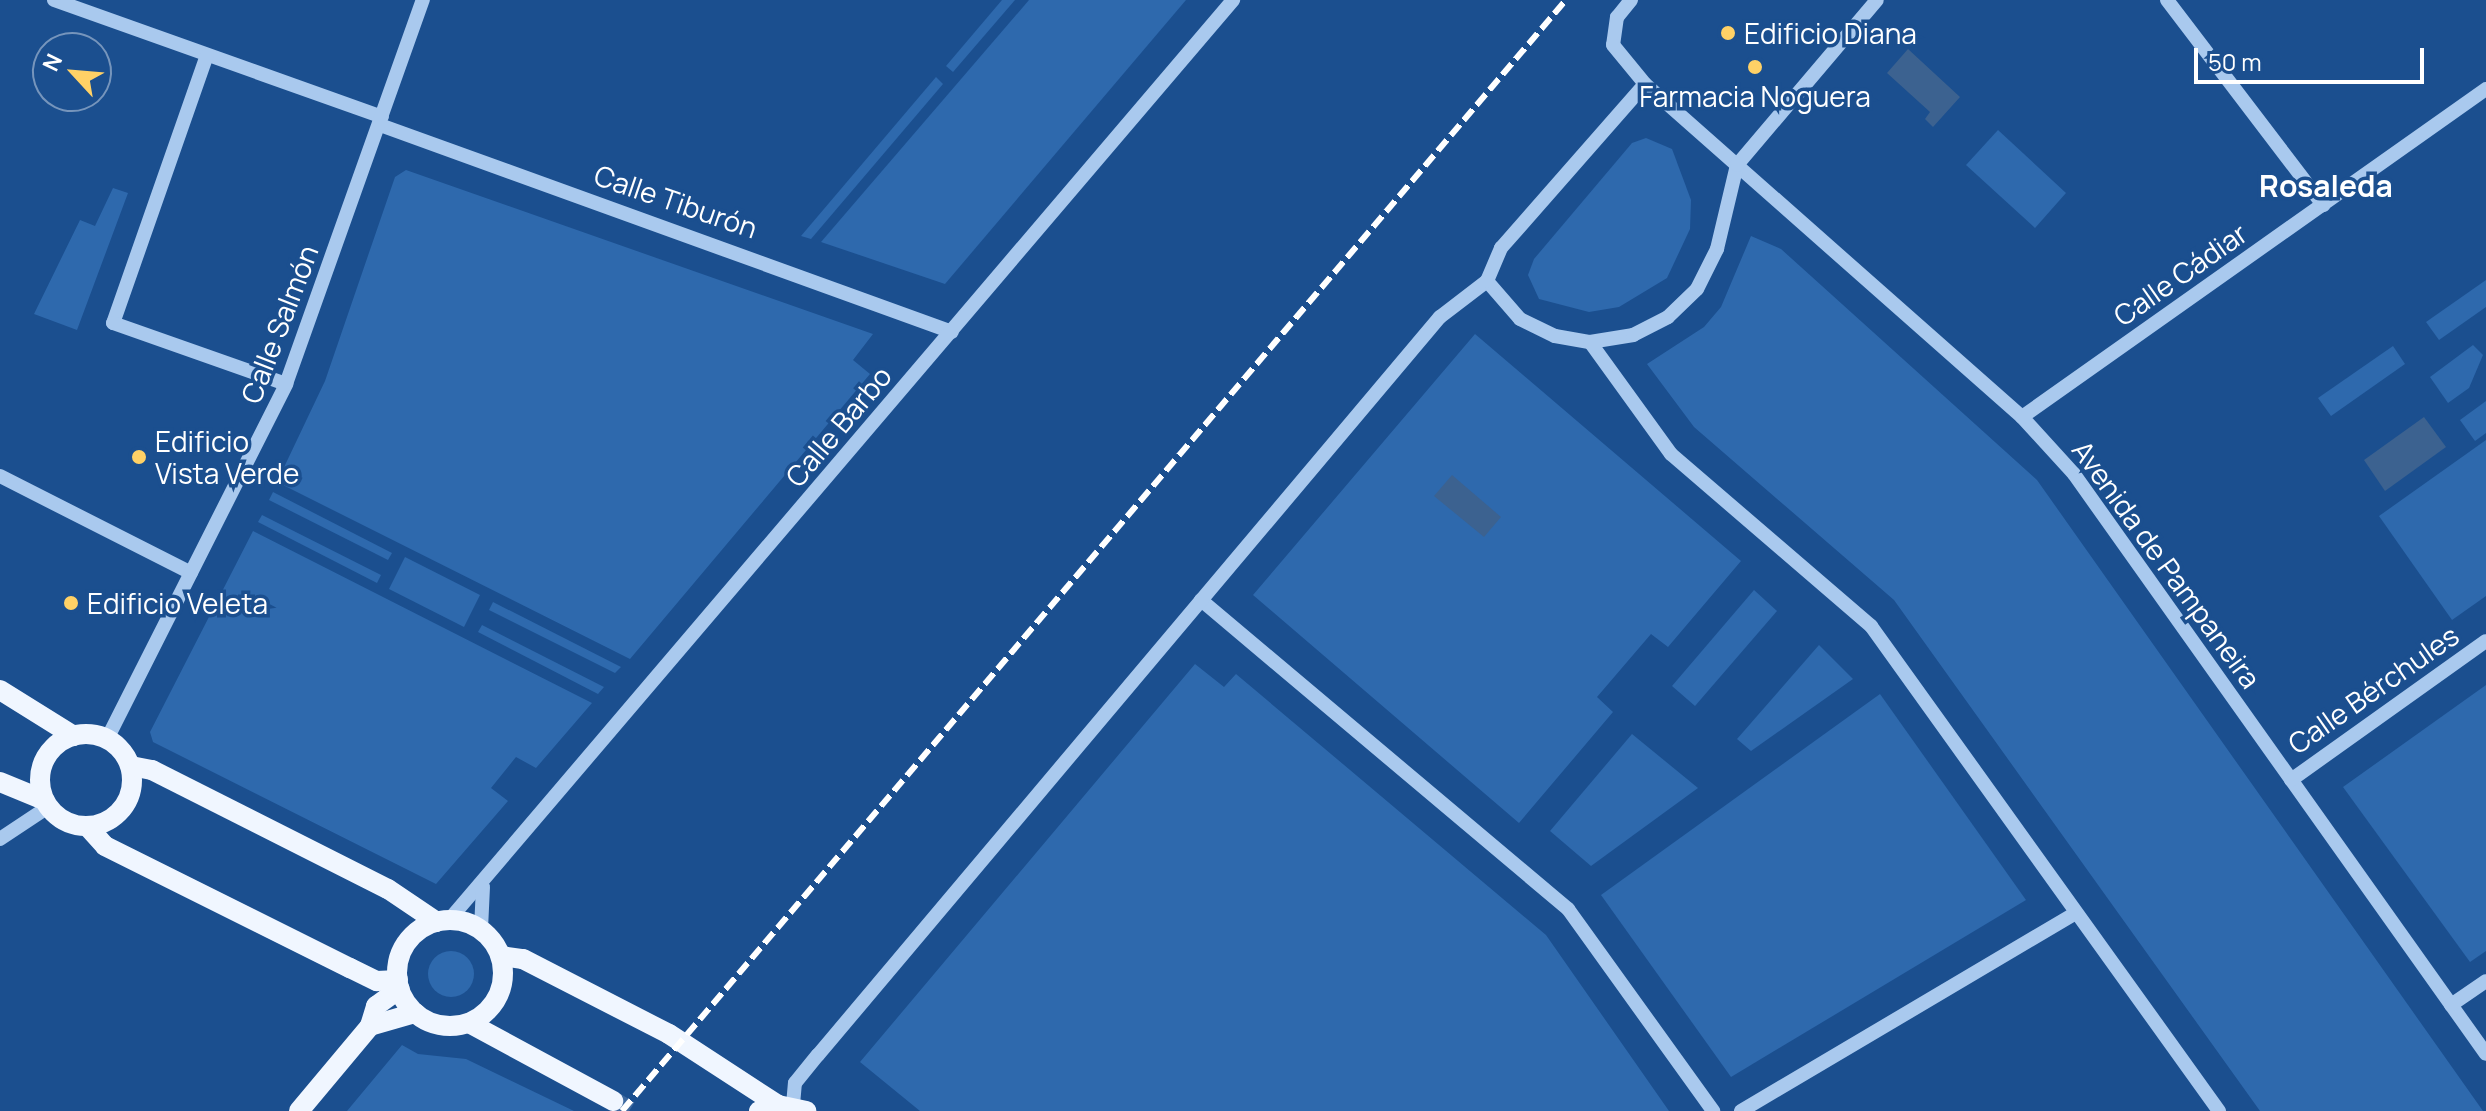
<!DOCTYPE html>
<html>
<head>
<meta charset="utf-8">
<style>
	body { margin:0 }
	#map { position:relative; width:2486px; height:1111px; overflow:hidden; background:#1b4f8f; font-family:Manrope,sans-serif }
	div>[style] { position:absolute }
	.green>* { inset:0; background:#2e69ad }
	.round { border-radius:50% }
	.water>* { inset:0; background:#3c6290 }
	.major-tunnel>* { height:20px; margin-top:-10px; transform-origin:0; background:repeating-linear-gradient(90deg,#3d69a0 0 20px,transparent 0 30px) }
	.minor>* { height:14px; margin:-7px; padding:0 7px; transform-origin:7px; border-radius:7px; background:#a9c9ee }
	.major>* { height:20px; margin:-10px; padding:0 10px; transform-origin:10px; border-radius:10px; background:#f0f6ff }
	.major>.ring { margin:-10px; padding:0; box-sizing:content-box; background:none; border:20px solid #f0f6ff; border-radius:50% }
	.rail>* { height:6px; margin-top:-3px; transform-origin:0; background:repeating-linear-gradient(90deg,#fff 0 14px,transparent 0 20px) }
	.dots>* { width:22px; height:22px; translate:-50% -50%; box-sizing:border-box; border:4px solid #1b4f8f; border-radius:50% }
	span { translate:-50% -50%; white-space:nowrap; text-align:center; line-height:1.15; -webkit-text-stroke:7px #1b4f8f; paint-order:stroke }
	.poi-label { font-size:28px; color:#fff }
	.left { translate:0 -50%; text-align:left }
	.street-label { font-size:28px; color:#fff }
	.neighbourhood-label { font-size:30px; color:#fff; font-weight:700 }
	.north { position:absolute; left:32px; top:32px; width:80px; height:80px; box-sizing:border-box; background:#1b4f8f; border:2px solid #7695bc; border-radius:50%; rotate:296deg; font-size:22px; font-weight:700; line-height:32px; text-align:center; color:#fff }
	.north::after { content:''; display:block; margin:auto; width:28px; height:36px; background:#ffd166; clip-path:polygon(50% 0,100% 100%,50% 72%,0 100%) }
	.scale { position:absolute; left:2194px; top:48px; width:230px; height:36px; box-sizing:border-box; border:4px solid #fff; border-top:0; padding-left:10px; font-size:24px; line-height:28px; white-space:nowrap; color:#fff; -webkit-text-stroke:6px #1b4f8f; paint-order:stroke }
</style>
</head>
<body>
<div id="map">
	<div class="green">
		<div style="clip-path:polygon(1002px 0,1015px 0,953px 72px,946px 66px)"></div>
		<div style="clip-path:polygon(1029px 0,1186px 0,945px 284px,821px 242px)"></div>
		<div style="clip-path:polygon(936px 77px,943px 84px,811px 239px,801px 236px)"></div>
		<div style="clip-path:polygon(1998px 130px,2066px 193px,2035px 228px,1966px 165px)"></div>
		<div style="clip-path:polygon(1646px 138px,1672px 149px,1691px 200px,1690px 229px,1667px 278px,1619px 307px,1589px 312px,1539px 299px,1528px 275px,1534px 259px,1632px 143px)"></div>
		<div style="clip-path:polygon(406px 170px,873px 334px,853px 360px,870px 374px,630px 659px,277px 482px,325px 381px,395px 177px)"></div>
		<div style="clip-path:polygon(113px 188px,128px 193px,77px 330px,34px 314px,80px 220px,95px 226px)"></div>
		<div style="clip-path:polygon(1751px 236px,1781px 249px,2037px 480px,2483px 1111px,2260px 1111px,1894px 600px,1694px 427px,1647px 364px,1704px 327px,1721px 307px)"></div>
		<div style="clip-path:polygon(2486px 280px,2486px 307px,2439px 340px,2426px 322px)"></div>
		<div style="clip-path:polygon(1475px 334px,1741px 561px,1668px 647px,1651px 634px,1597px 697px,1613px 712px,1519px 823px,1253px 595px)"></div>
		<div style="clip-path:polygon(2473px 345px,2483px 355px,2469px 388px,2448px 403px,2430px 377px)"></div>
		<div style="clip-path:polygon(2393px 346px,2405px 364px,2331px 416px,2318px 398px)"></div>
		<div style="clip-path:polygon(2486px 401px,2486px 433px,2475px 441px,2460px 420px)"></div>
		<div style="clip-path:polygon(2486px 440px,2486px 596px,2452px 620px,2379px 516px)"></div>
		<div style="clip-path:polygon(273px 492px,392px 553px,388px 560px,269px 500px)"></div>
		<div style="clip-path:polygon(262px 515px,381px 575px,377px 583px,258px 522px)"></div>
		<div style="clip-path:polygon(253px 531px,592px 703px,536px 768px,516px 757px,491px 788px,508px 801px,436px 884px,153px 742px,150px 732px)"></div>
		<div style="clip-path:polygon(405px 557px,480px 595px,464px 627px,389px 589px)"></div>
		<div style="clip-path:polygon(1754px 590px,1777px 611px,1695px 706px,1672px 686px)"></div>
		<div style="clip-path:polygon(493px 602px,621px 667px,615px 673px,489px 610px)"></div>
		<div style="clip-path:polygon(482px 625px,604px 687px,598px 694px,478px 632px)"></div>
		<div style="clip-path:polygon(1819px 645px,1853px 679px,1751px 751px,1737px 739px)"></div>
		<div style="clip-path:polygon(1195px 664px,1224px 687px,1236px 674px,1546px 935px,1669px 1111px,920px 1111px,860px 1062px)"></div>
		<div style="clip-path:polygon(2486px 685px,2486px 951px,2470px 962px,2343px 787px)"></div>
		<div style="clip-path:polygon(1880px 694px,2026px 900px,1731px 1077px,1601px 895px)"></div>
		<div style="clip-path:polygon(1632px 734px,1698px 788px,1591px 866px,1550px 831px)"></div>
		<div class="round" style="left:428px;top:951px;width:46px;height:46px"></div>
		<div style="clip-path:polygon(402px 1045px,418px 1054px,466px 1059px,574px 1111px,347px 1111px)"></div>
	</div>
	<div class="water">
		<div style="clip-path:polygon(1908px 49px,1960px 97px,1933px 127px,1925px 119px,1930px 112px,1887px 73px)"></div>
		<div style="clip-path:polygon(2424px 417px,2446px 447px,2385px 491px,2364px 460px)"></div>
		<div style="clip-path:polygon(1452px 475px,1501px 517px,1484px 537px,1434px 496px)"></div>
	</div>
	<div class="major-tunnel">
		<div style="left:613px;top:1101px;width:19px;rotate:32deg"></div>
	</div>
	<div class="minor">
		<div style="left:54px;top:0;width:348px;rotate:19.6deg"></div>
		<div style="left:1631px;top:0;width:22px;rotate:129deg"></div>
		<div style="left:1617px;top:17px;width:28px;rotate:98deg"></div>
		<div style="left:1613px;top:45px;width:50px;rotate:50.6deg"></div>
		<div style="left:1645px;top:84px;width:503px;rotate:41.45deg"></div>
		<div style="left:2022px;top:417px;width:77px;rotate:47.6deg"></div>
		<div style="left:2074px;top:474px;width:711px;rotate:54.61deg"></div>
		<div style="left:2167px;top:0;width:258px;rotate:52.7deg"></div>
		<div style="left:207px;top:55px;width:284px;rotate:109.3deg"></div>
		<div style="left:113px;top:323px;width:183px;rotate:19.4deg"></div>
		<div style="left:380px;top:125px;width:608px;rotate:19.89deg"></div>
		<div style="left:1487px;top:281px;width:50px;rotate:49deg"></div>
		<div style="left:1520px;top:319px;width:39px;rotate:26deg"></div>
		<div style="left:1555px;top:336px;width:36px;rotate:10deg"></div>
		<div style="left:1590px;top:342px;width:44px;rotate:-9.2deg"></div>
		<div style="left:1633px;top:335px;width:39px;rotate:-27deg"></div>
		<div style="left:1668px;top:317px;width:40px;rotate:-44deg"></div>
		<div style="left:1697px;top:289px;width:45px;rotate:-63.4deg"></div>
		<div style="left:1717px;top:249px;width:86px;rotate:-76.6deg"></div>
		<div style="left:1737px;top:165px;width:216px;rotate:-49.7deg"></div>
		<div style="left:1590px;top:342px;width:138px;rotate:54.1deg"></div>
		<div style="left:1671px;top:454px;width:264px;rotate:40.7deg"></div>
		<div style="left:1871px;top:626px;width:597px;rotate:54.34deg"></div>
		<div style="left:2022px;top:417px;width:568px;rotate:-35.26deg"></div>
		<div style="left:0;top:476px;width:214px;rotate:26.9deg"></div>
		<div style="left:1201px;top:600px;width:480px;rotate:40.1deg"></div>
		<div style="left:1568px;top:909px;width:249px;rotate:54.3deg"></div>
		<div style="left:107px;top:739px;width:398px;rotate:-63.2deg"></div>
		<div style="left:286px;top:384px;width:408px;rotate:-70.4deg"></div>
		<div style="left:2291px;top:780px;width:239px;rotate:-35.5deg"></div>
		<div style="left:0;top:839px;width:58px;rotate:-33.7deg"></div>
		<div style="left:449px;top:920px;width:1209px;rotate:-49.56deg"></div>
		<div style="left:481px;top:929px;width:42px;rotate:-87.3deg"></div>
		<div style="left:2451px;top:1005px;width:42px;rotate:-34.4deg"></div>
		<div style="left:793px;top:1105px;width:22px;rotate:-85deg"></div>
		<div style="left:795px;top:1083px;width:36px;rotate:-51deg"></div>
		<div style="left:818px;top:1055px;width:965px;rotate:-49.88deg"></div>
		<div style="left:1440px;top:317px;width:59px;rotate:-37.5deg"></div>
		<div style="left:1487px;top:281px;width:36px;rotate:-67deg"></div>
		<div style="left:1501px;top:248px;width:218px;rotate:-48.7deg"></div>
		<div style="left:1741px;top:1111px;width:389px;rotate:-30.6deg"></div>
	</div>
	<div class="major">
		<div style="left:0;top:690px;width:87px;rotate:31.9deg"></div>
		<div class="ring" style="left:40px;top:734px;width:72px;height:72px"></div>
		<div style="left:131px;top:766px;width:21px;rotate:11deg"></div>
		<div style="left:152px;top:770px;width:264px;rotate:26.8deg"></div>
		<div style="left:388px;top:889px;width:59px;rotate:34deg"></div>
		<div style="left:0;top:782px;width:48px;rotate:22.2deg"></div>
		<div style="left:88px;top:827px;width:25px;rotate:48deg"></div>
		<div style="left:105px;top:846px;width:274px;rotate:26.5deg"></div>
		<div style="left:350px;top:968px;width:30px;rotate:26deg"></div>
		<div style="left:377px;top:981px;width:21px;rotate:-3deg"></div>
		<div class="ring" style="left:397px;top:920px;width:86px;height:86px"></div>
		<div style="left:501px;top:956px;width:22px;rotate:8deg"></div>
		<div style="left:523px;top:959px;width:164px;rotate:27.2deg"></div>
		<div style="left:669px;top:1034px;width:130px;rotate:33.1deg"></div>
		<div style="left:469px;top:1023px;width:164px;rotate:28.4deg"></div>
		<div style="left:370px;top:1026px;width:47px;rotate:-16.1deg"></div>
		<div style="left:299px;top:1111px;width:111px;rotate:-50.1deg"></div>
		<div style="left:370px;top:1026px;width:21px;rotate:-73deg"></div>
		<div style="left:376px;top:1006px;width:29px;rotate:-36deg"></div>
		<div style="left:759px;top:1111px;width:20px;rotate:-18deg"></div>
		<div style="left:778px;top:1105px;width:29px;rotate:12deg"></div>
	</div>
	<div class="rail">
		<div style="left:622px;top:1111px;width:1458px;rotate:-49.65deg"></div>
	</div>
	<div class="dots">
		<div style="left:1728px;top:33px;background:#ffd166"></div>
		<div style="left:1755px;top:67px;background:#ffd166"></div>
		<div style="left:139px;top:457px;background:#ffd166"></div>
		<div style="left:71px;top:603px;background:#ffd166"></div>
	</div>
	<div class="poi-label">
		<span class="left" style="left:1744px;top:33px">Edificio Diana</span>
		<span style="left:1755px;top:96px">Farmacia Noguera</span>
		<span class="left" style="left:155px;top:457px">Edificio<br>Vista Verde</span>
		<span class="left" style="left:87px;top:603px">Edificio Veleta</span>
	</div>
	<div class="street-label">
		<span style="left:676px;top:201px;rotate:19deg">Calle Tiburón</span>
		<span style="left:2180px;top:274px;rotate:-35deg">Calle Cádiar</span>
		<span style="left:279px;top:324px;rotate:-69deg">Calle Salmón</span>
		<span style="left:838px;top:426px;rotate:-50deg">Calle Barbo</span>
		<span style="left:2167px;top:564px;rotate:54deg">Avenida de Pampaneira</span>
		<span style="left:2373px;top:689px;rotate:-35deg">Calle Bérchules</span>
	</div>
	<div class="neighbourhood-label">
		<span style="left:2326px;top:186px">Rosaleda</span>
	</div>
	<div class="north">N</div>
	<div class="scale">50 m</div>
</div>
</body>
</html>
